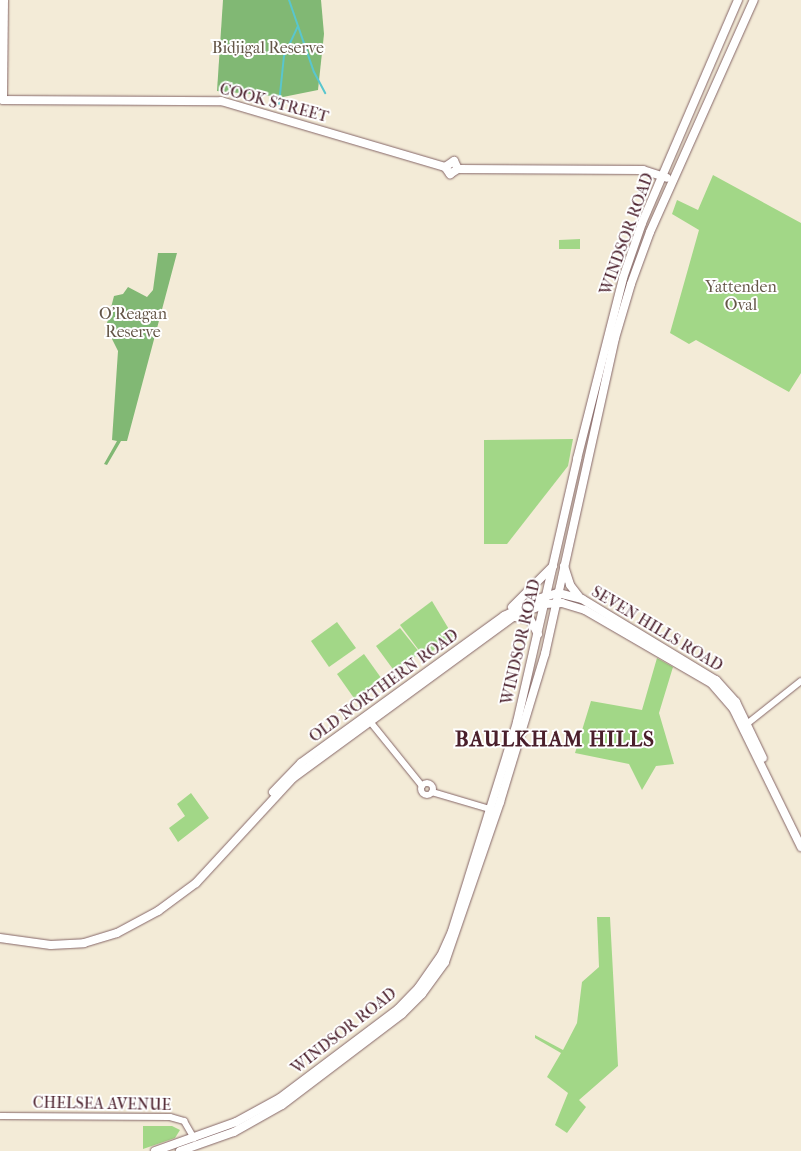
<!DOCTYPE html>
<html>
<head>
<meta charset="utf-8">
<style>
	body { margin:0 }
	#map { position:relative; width:801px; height:1151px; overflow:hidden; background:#f3ebd7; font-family:"IM FELL French Canon",serif }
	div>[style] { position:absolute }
	.green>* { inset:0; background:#a2d787 }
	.forest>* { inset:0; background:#81b874 }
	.stream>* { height:2px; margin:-1px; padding:0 1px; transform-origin:1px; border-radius:1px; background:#59c6ce }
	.roads { filter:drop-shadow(0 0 1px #856667) drop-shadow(0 0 1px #856667) }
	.minor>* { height:6px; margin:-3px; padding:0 3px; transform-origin:3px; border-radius:3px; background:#fff }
	.minor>.ring { margin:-3px; padding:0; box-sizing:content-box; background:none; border:6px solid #fff; border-radius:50% }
	.major>* { height:8px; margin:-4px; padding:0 4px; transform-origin:4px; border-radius:4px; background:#fff }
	span { translate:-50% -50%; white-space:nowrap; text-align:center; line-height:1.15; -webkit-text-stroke:4px #fff; paint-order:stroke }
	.park-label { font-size:16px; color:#645647 }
	.street-label { font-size:16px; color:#4a1f2b }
	.district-label { font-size:21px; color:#4a1f2b; font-weight:700; letter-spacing:1px }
</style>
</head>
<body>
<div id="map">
	<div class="green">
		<div style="clip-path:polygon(713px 175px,801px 223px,801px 373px,789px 392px,696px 340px,689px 344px,670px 333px,699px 230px,672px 214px,677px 200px,698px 210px)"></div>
		<div style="clip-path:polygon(580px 239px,580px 249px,559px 249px,559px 240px)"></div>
		<div style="clip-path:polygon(573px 439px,568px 466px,507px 544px,484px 544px,484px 440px)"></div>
		<div style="clip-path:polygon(432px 601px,453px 636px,424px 657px,400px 625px)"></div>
		<div style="clip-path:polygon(337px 622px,356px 648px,329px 667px,311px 641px)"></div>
		<div style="clip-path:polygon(400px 628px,420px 653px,395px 672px,376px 646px)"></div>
		<div style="clip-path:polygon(364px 654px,384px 682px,356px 701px,337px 674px)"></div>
		<div style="clip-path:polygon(657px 658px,673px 667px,659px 713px,674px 764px,656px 766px,642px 790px,629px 764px,575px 753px,591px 701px,642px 710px)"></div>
		<div style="clip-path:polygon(191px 793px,209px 818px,178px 842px,169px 828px,185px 816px,177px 804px)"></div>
		<div style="clip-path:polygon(597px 917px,610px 917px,618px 1066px,579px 1100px,586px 1107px,567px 1133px,555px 1125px,568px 1093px,547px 1077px,561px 1053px,535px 1038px,535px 1035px,563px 1050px,577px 1023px,582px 982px,599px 967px)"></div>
		<div style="clip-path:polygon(143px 1126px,172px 1126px,180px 1130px,175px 1138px,143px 1149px)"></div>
	</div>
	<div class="forest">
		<div style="clip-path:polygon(223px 0,321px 0,324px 34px,318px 90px,283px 97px,217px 91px)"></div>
		<div style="clip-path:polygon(158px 253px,177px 253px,127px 441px,121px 441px,107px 465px,104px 464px,117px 441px,112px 440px,118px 351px,106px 327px,114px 296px,123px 294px,128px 287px,147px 297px,153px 290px)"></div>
	</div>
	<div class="stream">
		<div style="left:289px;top:0;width:76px;rotate:70.9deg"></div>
		<div style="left:314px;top:72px;width:24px;rotate:62deg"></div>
		<div style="left:279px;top:104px;width:48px;rotate:-84.1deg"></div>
		<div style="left:284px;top:56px;width:33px;rotate:-65deg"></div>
	</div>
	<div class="roads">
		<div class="minor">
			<div style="left:368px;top:719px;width:86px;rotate:51.1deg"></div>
			<div style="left:743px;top:727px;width:74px;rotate:-38.4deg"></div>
			<div class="ring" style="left:421px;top:783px;width:6px;height:6px"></div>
			<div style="left:432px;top:792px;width:64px;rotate:16.4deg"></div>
			<div style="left:0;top:1116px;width:170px;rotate:0.3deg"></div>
			<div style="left:170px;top:1117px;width:15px;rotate:16deg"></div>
			<div style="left:184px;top:1121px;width:20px;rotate:60deg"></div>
		</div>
		<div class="major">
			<div style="left:4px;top:0;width:100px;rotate:90.6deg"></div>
			<div style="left:3px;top:100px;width:218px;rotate:0.3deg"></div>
			<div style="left:221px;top:101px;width:234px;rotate:16.4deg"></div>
			<div style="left:445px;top:167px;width:11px;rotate:-34deg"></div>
			<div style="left:454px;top:161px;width:9px;rotate:63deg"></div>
			<div style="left:445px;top:167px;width:9px;rotate:54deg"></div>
			<div style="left:450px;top:174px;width:9px;rotate:-32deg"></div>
			<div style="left:458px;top:169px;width:185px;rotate:0.3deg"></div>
			<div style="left:643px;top:170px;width:25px;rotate:18deg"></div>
			<div style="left:564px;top:566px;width:20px;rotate:72deg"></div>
			<div style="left:570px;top:585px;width:16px;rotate:52deg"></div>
			<div style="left:512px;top:607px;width:58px;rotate:-45deg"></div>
			<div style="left:515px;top:617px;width:15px;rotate:8deg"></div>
			<div style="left:530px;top:619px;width:17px;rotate:62deg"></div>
			<div style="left:273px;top:792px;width:40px;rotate:-46deg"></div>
			<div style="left:301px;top:763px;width:251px;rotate:-35.9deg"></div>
			<div style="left:504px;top:616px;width:37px;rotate:-27deg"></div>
			<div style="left:537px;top:599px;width:22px;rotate:-16deg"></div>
			<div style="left:558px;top:593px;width:25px;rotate:14deg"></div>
			<div style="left:582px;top:599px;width:157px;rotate:31.2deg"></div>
			<div style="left:716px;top:680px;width:30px;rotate:48deg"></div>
			<div style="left:736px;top:702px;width:62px;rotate:64.3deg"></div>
			<div style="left:0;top:938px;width:51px;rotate:7.8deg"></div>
			<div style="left:51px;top:945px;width:33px;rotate:-3deg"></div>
			<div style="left:84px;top:943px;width:34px;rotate:-17deg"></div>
			<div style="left:117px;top:933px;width:47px;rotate:-28.2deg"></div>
			<div style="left:158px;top:911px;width:47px;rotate:-36.4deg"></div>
			<div style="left:196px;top:883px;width:143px;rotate:-47.3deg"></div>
			<div style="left:293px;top:778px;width:273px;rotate:-36.2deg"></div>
			<div style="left:513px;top:617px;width:35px;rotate:-22deg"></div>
			<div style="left:545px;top:604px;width:17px;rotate:-3deg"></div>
			<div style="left:562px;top:603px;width:24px;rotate:17deg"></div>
			<div style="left:585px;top:610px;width:146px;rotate:30.1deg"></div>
			<div style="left:711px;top:683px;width:33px;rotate:49deg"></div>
			<div style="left:733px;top:708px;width:155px;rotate:63.9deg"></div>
			<div style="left:155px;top:1151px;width:86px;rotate:-19.7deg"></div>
			<div style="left:236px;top:1122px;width:50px;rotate:-28.6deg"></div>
			<div style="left:280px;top:1098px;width:148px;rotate:-37deg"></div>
			<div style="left:398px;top:1009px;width:30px;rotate:-46deg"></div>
			<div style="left:419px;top:987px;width:38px;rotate:-55deg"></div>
			<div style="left:441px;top:956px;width:27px;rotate:-66deg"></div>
			<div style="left:452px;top:931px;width:219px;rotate:-72.7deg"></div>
			<div style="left:517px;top:722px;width:270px;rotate:-77.1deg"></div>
			<div style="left:577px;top:459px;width:187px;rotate:-75.7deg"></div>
			<div style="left:623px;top:278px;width:58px;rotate:-70.9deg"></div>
			<div style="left:642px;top:223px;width:243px;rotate:-66.7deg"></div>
			<div style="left:180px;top:1151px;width:57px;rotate:-19.4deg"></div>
			<div style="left:234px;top:1132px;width:55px;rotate:-29.4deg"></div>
			<div style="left:282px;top:1105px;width:151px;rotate:-37.2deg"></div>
			<div style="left:402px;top:1014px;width:28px;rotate:-45deg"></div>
			<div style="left:422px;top:994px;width:39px;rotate:-54deg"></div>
			<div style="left:445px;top:962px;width:169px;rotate:-71deg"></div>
			<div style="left:500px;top:802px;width:155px;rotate:-73.1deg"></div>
			<div style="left:545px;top:654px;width:324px;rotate:-77.5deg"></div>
			<div style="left:615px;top:338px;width:56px;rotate:-73.5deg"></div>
			<div style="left:631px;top:284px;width:55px;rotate:-69.9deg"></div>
			<div style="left:650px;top:232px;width:254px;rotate:-65.9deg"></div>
		</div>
	</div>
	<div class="park-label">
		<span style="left:268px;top:48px">Bidjigal Reserve</span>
		<span style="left:741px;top:296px">Yattenden<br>Oval</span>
		<span style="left:133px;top:323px">O'Reagan<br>Reserve</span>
	</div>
	<div class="street-label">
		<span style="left:274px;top:103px;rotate:15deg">COOK STREET</span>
		<span style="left:627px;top:234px;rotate:-70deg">WINDSOR ROAD</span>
		<span style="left:657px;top:629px;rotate:31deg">SEVEN HILLS ROAD</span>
		<span style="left:521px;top:642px;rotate:-77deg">WINDSOR ROAD</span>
		<span style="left:384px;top:686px;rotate:-36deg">OLD NORTHERN ROAD</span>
		<span style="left:344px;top:1031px;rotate:-38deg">WINDSOR ROAD</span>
		<span style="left:102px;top:1104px;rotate:1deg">CHELSEA AVENUE</span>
	</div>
	<div class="district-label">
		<span style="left:555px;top:739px">BAULKHAM HILLS</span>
	</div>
</div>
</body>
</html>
